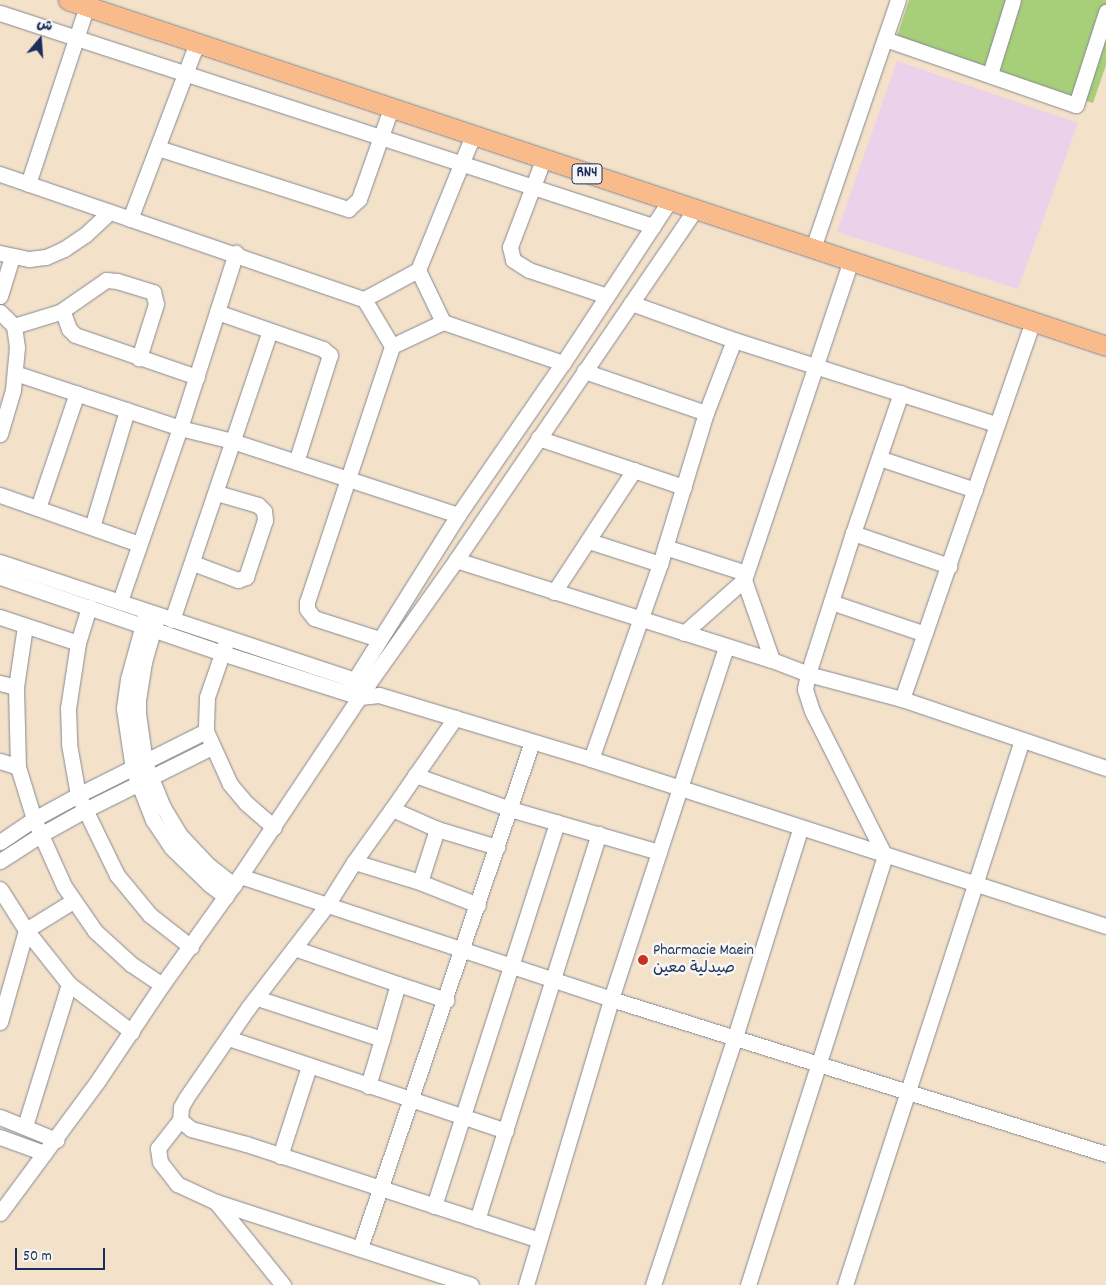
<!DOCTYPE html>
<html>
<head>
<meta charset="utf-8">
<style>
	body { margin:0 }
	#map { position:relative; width:1106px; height:1285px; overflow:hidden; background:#f3e2c9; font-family:Dekko,"Playpen Sans Arabic",sans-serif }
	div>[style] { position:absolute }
	.built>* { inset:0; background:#edd0e9 }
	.green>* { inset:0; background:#a7ce78 }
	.roads { filter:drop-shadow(0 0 1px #878894) drop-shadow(0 0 1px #878894) }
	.minor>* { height:15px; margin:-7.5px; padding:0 7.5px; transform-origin:7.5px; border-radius:7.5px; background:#fff }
	.major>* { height:19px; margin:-9.5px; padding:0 9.5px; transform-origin:9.5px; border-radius:9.5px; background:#fabb8c }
	.dots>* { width:14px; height:14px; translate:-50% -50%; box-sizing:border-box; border:2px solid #f6f6f2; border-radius:50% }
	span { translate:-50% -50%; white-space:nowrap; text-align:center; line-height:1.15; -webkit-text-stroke:5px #f6f6f2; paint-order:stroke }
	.shield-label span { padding:1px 4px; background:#f6f6f2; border:1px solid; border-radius:4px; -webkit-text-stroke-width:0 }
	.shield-label { font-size:15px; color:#1b2f5e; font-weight:700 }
	.poi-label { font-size:16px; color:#1b2f5e }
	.left { translate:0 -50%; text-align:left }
	.north { position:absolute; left:15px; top:15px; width:50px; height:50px; -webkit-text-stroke:4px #f6f6f2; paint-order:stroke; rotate:18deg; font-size:14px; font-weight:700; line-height:20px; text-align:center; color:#1b2f5e }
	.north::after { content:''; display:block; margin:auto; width:18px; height:22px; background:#1b2f5e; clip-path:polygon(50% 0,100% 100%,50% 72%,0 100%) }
	.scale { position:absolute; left:15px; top:1248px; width:90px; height:22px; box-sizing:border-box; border:2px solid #1b2f5e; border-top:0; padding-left:6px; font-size:15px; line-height:18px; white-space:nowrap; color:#1b2f5e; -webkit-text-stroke:4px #f6f6f2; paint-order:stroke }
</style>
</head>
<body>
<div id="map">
	<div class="built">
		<div style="clip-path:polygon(897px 61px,1078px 123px,1018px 289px,837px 232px)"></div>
	</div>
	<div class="green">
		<div style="clip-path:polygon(909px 0,1106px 0,1106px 65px,1093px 103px,897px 36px)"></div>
	</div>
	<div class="roads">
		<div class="minor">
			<div style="left:0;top:13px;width:687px;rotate:18.07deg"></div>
			<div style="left:885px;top:39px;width:202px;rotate:19.1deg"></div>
			<div style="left:1076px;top:105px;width:98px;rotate:-72.1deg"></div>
			<div style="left:990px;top:74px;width:77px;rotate:-72.7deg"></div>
			<div style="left:158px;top:148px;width:200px;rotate:17.8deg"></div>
			<div style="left:348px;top:209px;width:15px;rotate:-42deg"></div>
			<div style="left:359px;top:199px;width:96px;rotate:-70.6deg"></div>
			<div style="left:543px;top:160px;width:93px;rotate:110.8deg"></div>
			<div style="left:510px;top:247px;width:13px;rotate:77deg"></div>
			<div style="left:513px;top:260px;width:19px;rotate:32deg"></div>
			<div style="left:529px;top:270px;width:82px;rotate:18.4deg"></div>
			<div style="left:0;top:174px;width:385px;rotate:19deg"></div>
			<div style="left:28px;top:184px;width:188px;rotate:-71.7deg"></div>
			<div style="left:130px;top:219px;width:188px;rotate:-69.2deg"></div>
			<div style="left:813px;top:248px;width:262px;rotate:-71.1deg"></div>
			<div style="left:0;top:253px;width:30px;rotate:12deg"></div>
			<div style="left:29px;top:259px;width:17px;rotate:-7deg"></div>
			<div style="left:46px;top:257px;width:20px;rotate:-24deg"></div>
			<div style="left:64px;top:249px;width:25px;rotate:-34deg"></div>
			<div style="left:85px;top:235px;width:34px;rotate:-43deg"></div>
			<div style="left:0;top:296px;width:41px;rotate:-72.9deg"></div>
			<div style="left:631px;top:303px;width:109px;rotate:19.8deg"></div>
			<div style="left:734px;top:340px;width:275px;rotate:17.8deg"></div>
			<div style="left:0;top:312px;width:20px;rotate:45deg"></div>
			<div style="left:14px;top:326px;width:21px;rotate:82deg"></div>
			<div style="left:17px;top:347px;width:43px;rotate:95.3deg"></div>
			<div style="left:13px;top:390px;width:46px;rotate:106.5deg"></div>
			<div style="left:60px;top:312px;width:56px;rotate:-34.8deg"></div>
			<div style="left:106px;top:280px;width:11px;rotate:5deg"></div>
			<div style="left:117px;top:281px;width:38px;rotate:17deg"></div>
			<div style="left:153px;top:292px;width:12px;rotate:76deg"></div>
			<div style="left:156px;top:304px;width:57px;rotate:107.5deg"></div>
			<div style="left:217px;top:312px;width:112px;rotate:19.2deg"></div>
			<div style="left:323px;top:349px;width:9px;rotate:41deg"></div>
			<div style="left:330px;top:355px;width:112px;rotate:107.6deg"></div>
			<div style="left:443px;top:322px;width:127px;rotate:18.9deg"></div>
			<div style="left:14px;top:326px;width:48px;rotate:-16.9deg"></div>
			<div style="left:60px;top:312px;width:5px;rotate:37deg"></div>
			<div style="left:64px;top:315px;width:15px;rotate:70deg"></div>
			<div style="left:69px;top:329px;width:8px;rotate:45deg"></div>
			<div style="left:75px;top:335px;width:129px;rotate:19deg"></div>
			<div style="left:392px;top:346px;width:55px;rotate:-120.8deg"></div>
			<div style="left:364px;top:299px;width:61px;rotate:-28.2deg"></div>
			<div style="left:418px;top:270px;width:146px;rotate:-67.8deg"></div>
			<div style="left:584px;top:371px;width:129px;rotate:19deg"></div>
			<div style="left:15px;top:373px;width:174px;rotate:18.4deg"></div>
			<div style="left:180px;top:428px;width:54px;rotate:14deg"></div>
			<div style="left:232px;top:441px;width:238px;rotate:18.1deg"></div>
			<div style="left:538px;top:438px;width:154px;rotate:18.6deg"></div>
			<div style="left:879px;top:458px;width:101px;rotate:18.4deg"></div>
			<div style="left:0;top:495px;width:147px;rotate:19.4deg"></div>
			<div style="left:38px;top:508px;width:121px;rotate:-71.3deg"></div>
			<div style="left:92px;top:527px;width:122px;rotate:-73.3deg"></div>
			<div style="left:853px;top:533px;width:102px;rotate:19deg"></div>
			<div style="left:589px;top:541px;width:75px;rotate:17.9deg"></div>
			<div style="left:665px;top:547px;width:85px;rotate:17.8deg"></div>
			<div style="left:456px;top:560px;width:331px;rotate:17.6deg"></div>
			<div style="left:772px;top:660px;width:39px;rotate:21deg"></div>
			<div style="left:808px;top:674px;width:97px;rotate:14.9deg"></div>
			<div style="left:902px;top:699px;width:215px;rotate:18.7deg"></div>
			<div style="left:0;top:562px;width:384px;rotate:18.4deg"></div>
			<div style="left:193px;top:563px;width:48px;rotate:20.7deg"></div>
			<div style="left:238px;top:580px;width:9px;rotate:-21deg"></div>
			<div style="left:246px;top:577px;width:60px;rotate:-71.6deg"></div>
			<div style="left:265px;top:520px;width:9px;rotate:-96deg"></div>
			<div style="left:264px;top:511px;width:8px;rotate:-135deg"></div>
			<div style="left:258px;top:505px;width:43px;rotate:-163.7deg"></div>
			<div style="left:0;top:577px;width:235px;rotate:18.9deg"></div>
			<div style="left:222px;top:653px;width:145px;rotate:17.7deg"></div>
			<div style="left:360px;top:697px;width:19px;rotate:-6deg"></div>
			<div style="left:379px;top:695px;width:221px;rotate:16.8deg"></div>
			<div style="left:591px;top:759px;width:541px;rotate:17.97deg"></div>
			<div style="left:744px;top:580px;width:85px;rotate:70.7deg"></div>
			<div style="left:554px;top:592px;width:146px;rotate:-56.7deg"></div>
			<div style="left:120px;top:601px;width:183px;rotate:-70.9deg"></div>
			<div style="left:180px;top:428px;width:184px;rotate:-72.3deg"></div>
			<div style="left:831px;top:602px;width:99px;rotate:18.8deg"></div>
			<div style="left:89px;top:607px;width:38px;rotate:107deg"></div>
			<div style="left:78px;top:643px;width:66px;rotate:98.7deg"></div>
			<div style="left:68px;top:708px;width:36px;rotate:88deg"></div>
			<div style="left:69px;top:744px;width:52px;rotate:80deg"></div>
			<div style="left:78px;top:795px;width:89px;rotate:64deg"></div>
			<div style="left:117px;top:875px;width:52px;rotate:50.5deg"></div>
			<div style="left:150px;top:915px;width:52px;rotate:38deg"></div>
			<div style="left:0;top:617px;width:82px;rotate:18.4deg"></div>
			<div style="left:145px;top:617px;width:64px;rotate:105.3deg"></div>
			<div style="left:128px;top:679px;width:30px;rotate:98deg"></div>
			<div style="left:124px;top:709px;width:61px;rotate:81.5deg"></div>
			<div style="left:133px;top:769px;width:55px;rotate:68.6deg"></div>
			<div style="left:153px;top:820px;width:32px;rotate:56deg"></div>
			<div style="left:171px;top:847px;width:53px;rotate:44.2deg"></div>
			<div style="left:209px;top:884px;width:21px;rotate:37deg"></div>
			<div style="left:156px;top:620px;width:44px;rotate:105.9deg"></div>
			<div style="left:144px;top:662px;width:36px;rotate:99deg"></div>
			<div style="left:138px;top:698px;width:15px;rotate:90deg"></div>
			<div style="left:138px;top:713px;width:50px;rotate:82deg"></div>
			<div style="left:145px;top:763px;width:48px;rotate:67.8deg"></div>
			<div style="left:163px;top:807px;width:31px;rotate:59deg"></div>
			<div style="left:179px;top:834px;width:42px;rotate:46.9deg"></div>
			<div style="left:208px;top:865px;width:33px;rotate:38deg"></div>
			<div style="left:172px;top:620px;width:305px;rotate:-71.3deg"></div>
			<div style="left:25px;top:626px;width:62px;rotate:98.4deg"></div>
			<div style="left:16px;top:687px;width:80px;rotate:88.6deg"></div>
			<div style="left:18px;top:767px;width:54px;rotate:72.9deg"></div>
			<div style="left:34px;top:819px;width:73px;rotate:65.9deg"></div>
			<div style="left:64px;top:886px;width:55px;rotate:55.4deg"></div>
			<div style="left:95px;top:931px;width:49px;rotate:42.5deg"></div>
			<div style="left:131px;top:964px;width:37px;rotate:34deg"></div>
			<div style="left:684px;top:633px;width:80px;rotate:-41.5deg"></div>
			<div style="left:744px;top:580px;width:336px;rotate:-71.5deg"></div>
			<div style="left:379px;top:639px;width:68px;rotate:-162.1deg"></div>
			<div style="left:314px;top:618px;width:11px;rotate:-128deg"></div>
			<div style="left:307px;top:609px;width:7px;rotate:-90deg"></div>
			<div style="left:307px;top:602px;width:270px;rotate:-71.6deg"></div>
			<div style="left:392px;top:346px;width:56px;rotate:-25.2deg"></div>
			<div style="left:443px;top:322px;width:58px;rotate:-115.7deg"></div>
			<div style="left:225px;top:645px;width:55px;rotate:109.1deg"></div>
			<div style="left:207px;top:697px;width:34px;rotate:92deg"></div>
			<div style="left:206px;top:731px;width:58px;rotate:65.6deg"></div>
			<div style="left:230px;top:784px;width:25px;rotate:50deg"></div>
			<div style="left:246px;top:803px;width:37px;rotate:41deg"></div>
			<div style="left:0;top:683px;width:16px;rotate:14deg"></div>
			<div style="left:347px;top:692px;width:209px;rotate:-57.9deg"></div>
			<div style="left:458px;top:515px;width:185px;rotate:-55.4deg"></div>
			<div style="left:563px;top:363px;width:195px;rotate:-56.7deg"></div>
			<div style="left:902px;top:699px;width:400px;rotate:-70.9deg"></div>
			<div style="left:591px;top:759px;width:207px;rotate:-70.5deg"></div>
			<div style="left:660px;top:564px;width:158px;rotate:-73.1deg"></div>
			<div style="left:706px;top:413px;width:78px;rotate:-69deg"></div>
			<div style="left:0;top:761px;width:19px;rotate:18deg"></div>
			<div style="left:415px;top:775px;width:101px;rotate:19.7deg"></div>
			<div style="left:510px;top:809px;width:155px;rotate:16.1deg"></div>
			<div style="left:392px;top:809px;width:111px;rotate:-55.3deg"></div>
			<div style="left:0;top:842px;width:41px;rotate:-34.1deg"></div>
			<div style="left:34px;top:819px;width:50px;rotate:-28.6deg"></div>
			<div style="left:78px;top:795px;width:143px;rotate:-26.6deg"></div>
			<div style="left:0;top:861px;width:50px;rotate:-32.7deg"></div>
			<div style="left:42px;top:834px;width:49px;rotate:-29.2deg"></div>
			<div style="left:85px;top:810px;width:142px;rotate:-26.4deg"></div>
			<div style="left:354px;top:862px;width:51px;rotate:122.1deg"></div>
			<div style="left:327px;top:905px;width:130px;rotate:127.5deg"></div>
			<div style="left:248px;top:1008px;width:109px;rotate:124.6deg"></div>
			<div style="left:186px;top:1098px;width:10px;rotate:119deg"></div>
			<div style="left:181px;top:1107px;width:13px;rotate:94deg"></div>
			<div style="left:180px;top:1120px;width:14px;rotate:39deg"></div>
			<div style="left:191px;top:1129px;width:57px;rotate:15.3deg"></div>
			<div style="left:246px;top:1144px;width:308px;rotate:18.1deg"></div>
			<div style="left:240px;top:876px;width:391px;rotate:18.3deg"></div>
			<div style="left:611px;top:999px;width:519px;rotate:17.39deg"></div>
			<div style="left:420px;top:882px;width:56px;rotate:-72.2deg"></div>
			<div style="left:0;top:889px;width:49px;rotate:57.6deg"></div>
			<div style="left:26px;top:930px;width:69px;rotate:51.5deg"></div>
			<div style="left:69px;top:984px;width:79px;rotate:37.3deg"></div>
			<div style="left:478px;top:905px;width:62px;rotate:-158.4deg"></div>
			<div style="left:420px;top:882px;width:69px;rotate:-163.1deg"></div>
			<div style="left:354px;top:862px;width:65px;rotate:-54.4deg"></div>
			<div style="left:392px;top:809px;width:49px;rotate:24deg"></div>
			<div style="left:437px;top:829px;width:63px;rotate:16.7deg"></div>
			<div style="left:294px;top:948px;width:110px;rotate:19.1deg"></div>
			<div style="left:257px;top:998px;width:132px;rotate:18.2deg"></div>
			<div style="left:382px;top:1039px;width:49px;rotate:106.6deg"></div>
			<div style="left:0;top:1022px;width:96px;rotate:-74.2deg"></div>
			<div style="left:26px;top:930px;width:55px;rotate:-31.7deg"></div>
			<div style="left:228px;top:1038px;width:293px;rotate:18.5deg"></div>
			<div style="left:382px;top:1039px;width:57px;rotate:-73.8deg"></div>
			<div style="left:398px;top:984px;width:51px;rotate:18.4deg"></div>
			<div style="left:0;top:1117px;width:61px;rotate:22.3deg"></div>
			<div style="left:180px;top:1120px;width:36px;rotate:128deg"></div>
			<div style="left:158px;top:1148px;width:14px;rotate:82deg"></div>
			<div style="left:160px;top:1162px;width:28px;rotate:52deg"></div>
			<div style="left:177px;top:1184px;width:43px;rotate:24.8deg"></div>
			<div style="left:216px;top:1202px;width:268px;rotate:18deg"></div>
			<div style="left:25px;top:1126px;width:149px;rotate:-72.8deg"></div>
			<div style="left:0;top:1137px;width:47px;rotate:20deg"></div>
			<div style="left:280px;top:1156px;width:95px;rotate:-72.1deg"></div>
			<div style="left:216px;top:1202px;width:107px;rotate:51.1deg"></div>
			<div style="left:434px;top:1206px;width:403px;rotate:-72.2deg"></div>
			<div style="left:0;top:1213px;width:163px;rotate:-53.5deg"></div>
			<div style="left:97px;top:1082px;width:117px;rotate:-56.2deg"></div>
			<div style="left:162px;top:985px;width:134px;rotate:-54.4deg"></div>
			<div style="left:240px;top:876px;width:231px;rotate:-56.3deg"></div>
			<div style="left:368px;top:684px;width:152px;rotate:-54.6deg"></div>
			<div style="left:456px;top:560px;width:425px;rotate:-55.7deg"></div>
			<div style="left:477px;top:1220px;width:405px;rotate:-72.5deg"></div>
			<div style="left:360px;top:1248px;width:534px;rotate:-71.23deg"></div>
			<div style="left:526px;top:1285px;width:298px;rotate:-73.4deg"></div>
			<div style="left:611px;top:999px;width:370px;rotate:-71.9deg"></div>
			<div style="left:653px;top:1285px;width:261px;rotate:-71.7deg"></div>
			<div style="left:735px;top:1037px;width:218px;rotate:-72.6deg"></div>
			<div style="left:748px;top:1285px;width:450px;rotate:-72.3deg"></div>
			<div style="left:885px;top:856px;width:162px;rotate:-116.7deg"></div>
			<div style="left:812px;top:711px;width:23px;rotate:-108deg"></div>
			<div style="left:805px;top:689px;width:15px;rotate:-79deg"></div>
			<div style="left:808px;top:674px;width:148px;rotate:-72.3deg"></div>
			<div style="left:853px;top:533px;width:148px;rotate:-71.1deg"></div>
			<div style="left:845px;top:1285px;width:573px;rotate:-72.01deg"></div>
		</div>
		<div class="major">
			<div style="left:68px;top:0;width:1094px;rotate:18.43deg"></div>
		</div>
	</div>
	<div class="dots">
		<div style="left:643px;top:960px;background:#c8321e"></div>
	</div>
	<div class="shield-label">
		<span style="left:587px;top:174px">RN4</span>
	</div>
	<div class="poi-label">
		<span class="left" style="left:653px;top:960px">Pharmacie Maein<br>صيدلية معين</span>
	</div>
	<div class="north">ش</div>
	<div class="scale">50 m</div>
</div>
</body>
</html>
